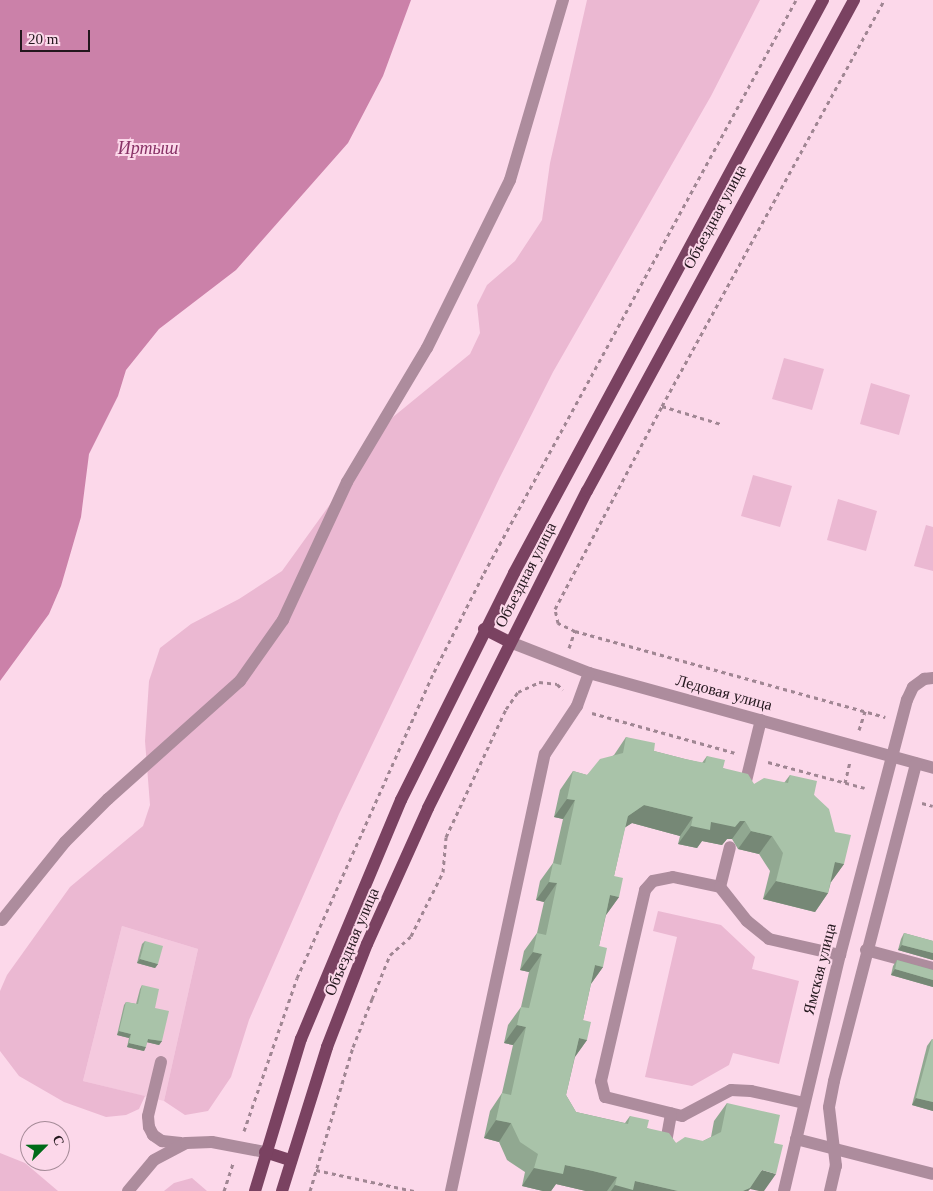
<!DOCTYPE html>
<html>
<head>
<meta charset="utf-8">
<style>
	body { margin:0 }
	#map { position:relative; width:933px; height:1191px; overflow:hidden; background:#fcd8ea; font-family:"Times New Roman",serif }
	div>[style] { position:absolute }
	.built>* { inset:0; background:#f4c9de }
	.green>* { inset:0; background:#ebb8d2 }
	.water>* { inset:0; background:#cb81a9 }
	.path>* { height:3px; margin-top:-1.5px; transform-origin:0; background:repeating-linear-gradient(90deg,#a08693 0 4px,transparent 0 8px) }
	.minor>* { height:12px; margin:-6px; padding:0 6px; transform-origin:6px; border-radius:6px; background:#ad8c9d }
	.major>* { height:12px; margin:-6px; padding:0 6px; transform-origin:6px; border-radius:6px; background:#7a4261 }
	.wall>* { inset:0; background:#91a891 }
	.shaded-wall>* { inset:0; background:#768876 }
	.building>* { inset:0; background:#a9c3a9 }
	span { translate:-50% -50%; white-space:nowrap; text-align:center; line-height:1.15; -webkit-text-stroke:4px #fcd8ea; paint-order:stroke }
	.street-label { font-size:16px; color:#23171d }
	.water-label { font-size:18px; color:#883166; font-style:italic }
	.north { position:absolute; left:20px; top:1121px; width:50px; height:50px; box-sizing:border-box; background:#fcd8ea; border:1px solid #a58b98; border-radius:50%; rotate:67deg; font-size:14px; font-weight:700; line-height:20px; text-align:center; color:#23171d }
	.north::after { content:''; display:block; margin:auto; width:18px; height:22px; background:#006b19; clip-path:polygon(50% 0,100% 100%,50% 72%,0 100%) }
	.scale { position:absolute; left:20px; top:30px; width:70px; height:22px; box-sizing:border-box; border:2px solid #23171d; border-top:0; padding-left:6px; font-size:15px; line-height:18px; white-space:nowrap; color:#23171d; -webkit-text-stroke:4px #fcd8ea; paint-order:stroke }
</style>
</head>
<body>
<div id="map">
	<div class="built">
		<div style="clip-path:polygon(122px 926px,198px 949px,164px 1101px,83px 1081px)"></div>
	</div>
	<div class="green">
		<div style="clip-path:polygon(587px 0,760px 0,711px 96px,553px 372px,500px 477px,339px 814px,249px 1020px,231px 1077px,208px 1111px,185px 1115px,164px 1101px,198px 949px,122px 926px,83px 1081px,145px 1096px,139px 1109px,126px 1115px,106px 1117px,64px 1102px,19px 1076px,0 1051px,0 991px,7px 975px,70px 887px,143px 826px,150px 805px,145px 741px,149px 681px,160px 648px,191px 624px,239px 599px,282px 571px,393px 417px,470px 354px,480px 333px,477px 305px,487px 285px,515px 261px,542px 220px,550px 163px)"></div>
		<div style="clip-path:polygon(784px 358px,824px 369px,812px 410px,772px 399px)"></div>
		<div style="clip-path:polygon(871px 383px,910px 395px,899px 435px,860px 424px)"></div>
		<div style="clip-path:polygon(753px 475px,792px 486px,780px 527px,741px 516px)"></div>
		<div style="clip-path:polygon(838px 499px,877px 511px,866px 551px,827px 540px)"></div>
		<div style="clip-path:polygon(926px 525px,933px 527px,933px 571px,914px 566px)"></div>
		<div style="clip-path:polygon(658px 911px,721px 925px,755px 957px,752px 969px,799px 981px,779px 1064px,733px 1053px,729px 1065px,692px 1086px,645px 1077px,677px 937px,653px 931px)"></div>
		<div style="clip-path:polygon(0 1153px,25px 1163px,58px 1191px,0 1191px)"></div>
		<div style="clip-path:polygon(192px 1178px,207px 1191px,164px 1191px,174px 1183px)"></div>
	</div>
	<div class="water">
		<div style="clip-path:polygon(0 0,411px 0,383px 76px,348px 143px,236px 270px,159px 329px,126px 370px,118px 396px,89px 454px,81px 517px,61px 586px,49px 614px,0 681px)"></div>
	</div>
	<div class="path">
		<div style="left:662px;top:406px;width:62px;rotate:17deg"></div>
		<div style="left:575px;top:631px;width:322px;rotate:15.5deg"></div>
		<div style="left:569px;top:648px;width:18px;rotate:-71deg"></div>
		<div style="left:575px;top:631px;width:19px;rotate:-155deg"></div>
		<div style="left:558px;top:623px;width:14px;rotate:-102deg"></div>
		<div style="left:555px;top:609px;width:229px;rotate:-62.2deg"></div>
		<div style="left:662px;top:406px;width:463px;rotate:-61.3deg"></div>
		<div style="left:592px;top:713px;width:148px;rotate:15.6deg"></div>
		<div style="left:859px;top:730px;width:20px;rotate:-72deg"></div>
		<div style="left:768px;top:762px;width:100px;rotate:15deg"></div>
		<div style="left:845px;top:783px;width:22px;rotate:-77deg"></div>
		<div style="left:922px;top:803px;width:11px;rotate:15deg"></div>
		<div style="left:244px;top:1131px;width:162px;rotate:-70.9deg"></div>
		<div style="left:297px;top:978px;width:335px;rotate:-65.9deg"></div>
		<div style="left:434px;top:672px;width:111px;rotate:-63.2deg"></div>
		<div style="left:484px;top:573px;width:652px;rotate:-61.43deg"></div>
		<div style="left:316px;top:1170px;width:100px;rotate:12.1deg"></div>
		<div style="left:224px;top:1191px;width:29px;rotate:-72deg"></div>
		<div style="left:310px;top:1191px;width:150px;rotate:-73.4deg"></div>
		<div style="left:353px;top:1047px;width:52px;rotate:-68.4deg"></div>
		<div style="left:372px;top:999px;width:48px;rotate:-67.8deg"></div>
		<div style="left:390px;top:955px;width:28px;rotate:-42deg"></div>
		<div style="left:411px;top:936px;width:72px;rotate:-63.4deg"></div>
		<div style="left:443px;top:872px;width:35px;rotate:-85deg"></div>
		<div style="left:446px;top:837px;width:141px;rotate:-64.9deg"></div>
		<div style="left:506px;top:709px;width:21px;rotate:-55deg"></div>
		<div style="left:518px;top:692px;width:23px;rotate:-25deg"></div>
		<div style="left:539px;top:682px;width:18px;rotate:6deg"></div>
		<div style="left:557px;top:684px;width:8px;rotate:45deg"></div>
	</div>
	<div class="minor">
		<div style="left:510px;top:642px;width:85px;rotate:21.4deg"></div>
		<div style="left:589px;top:673px;width:357px;rotate:15.4deg"></div>
		<div style="left:744px;top:789px;width:71px;rotate:-76.2deg"></div>
		<div style="left:720px;top:887px;width:41px;rotate:-76deg"></div>
		<div style="left:2px;top:920px;width:100px;rotate:-51.1deg"></div>
		<div style="left:65px;top:842px;width:61px;rotate:-45deg"></div>
		<div style="left:108px;top:799px;width:177px;rotate:-41.8deg"></div>
		<div style="left:240px;top:681px;width:75px;rotate:-54.8deg"></div>
		<div style="left:283px;top:620px;width:152px;rotate:-65.1deg"></div>
		<div style="left:347px;top:482px;width:156px;rotate:-59.2deg"></div>
		<div style="left:427px;top:348px;width:187px;rotate:-63.7deg"></div>
		<div style="left:510px;top:180px;width:188px;rotate:-73.6deg"></div>
		<div style="left:866px;top:950px;width:69px;rotate:15deg"></div>
		<div style="left:161px;top:1062px;width:56px;rotate:103.5deg"></div>
		<div style="left:148px;top:1116px;width:11px;rotate:85deg"></div>
		<div style="left:149px;top:1127px;width:9px;rotate:63deg"></div>
		<div style="left:153px;top:1135px;width:11px;rotate:34deg"></div>
		<div style="left:162px;top:1141px;width:19px;rotate:6deg"></div>
		<div style="left:804px;top:1103px;width:54px;rotate:-167.2deg"></div>
		<div style="left:751px;top:1091px;width:20px;rotate:-177deg"></div>
		<div style="left:731px;top:1090px;width:55px;rotate:152deg"></div>
		<div style="left:682px;top:1116px;width:79px;rotate:-166.1deg"></div>
		<div style="left:605px;top:1097px;width:16px;rotate:-104deg"></div>
		<div style="left:601px;top:1081px;width:196px;rotate:-77deg"></div>
		<div style="left:645px;top:890px;width:12px;rotate:-48deg"></div>
		<div style="left:653px;top:881px;width:20px;rotate:-11deg"></div>
		<div style="left:673px;top:877px;width:48px;rotate:12deg"></div>
		<div style="left:720px;top:887px;width:43px;rotate:51.5deg"></div>
		<div style="left:747px;top:921px;width:28px;rotate:39deg"></div>
		<div style="left:769px;top:939px;width:73px;rotate:12.7deg"></div>
		<div style="left:796px;top:1139px;width:141px;rotate:14.3deg"></div>
		<div style="left:665px;top:1148px;width:35px;rotate:-80deg"></div>
		<div style="left:128px;top:1191px;width:40px;rotate:-50deg"></div>
		<div style="left:154px;top:1160px;width:36px;rotate:-28deg"></div>
		<div style="left:186px;top:1143px;width:26px;rotate:-2deg"></div>
		<div style="left:212px;top:1142px;width:54px;rotate:10.7deg"></div>
		<div style="left:451px;top:1191px;width:447px;rotate:-77.9deg"></div>
		<div style="left:545px;top:754px;width:58px;rotate:-56.3deg"></div>
		<div style="left:577px;top:706px;width:35px;rotate:-70deg"></div>
		<div style="left:784px;top:1191px;width:243px;rotate:-76.7deg"></div>
		<div style="left:840px;top:955px;width:264px;rotate:-75.3deg"></div>
		<div style="left:907px;top:700px;width:14px;rotate:-65deg"></div>
		<div style="left:913px;top:687px;width:14px;rotate:-36deg"></div>
		<div style="left:924px;top:679px;width:9px;rotate:-6deg"></div>
		<div style="left:830px;top:1191px;width:26px;rotate:-77deg"></div>
		<div style="left:836px;top:1166px;width:59px;rotate:-96.8deg"></div>
		<div style="left:829px;top:1107px;width:26px;rotate:-79deg"></div>
		<div style="left:834px;top:1081px;width:328px;rotate:-75.5deg"></div>
	</div>
	<div class="major">
		<div style="left:484px;top:629px;width:29px;rotate:27deg"></div>
		<div style="left:265px;top:1152px;width:26px;rotate:18deg"></div>
		<div style="left:255px;top:1191px;width:159px;rotate:-73.2deg"></div>
		<div style="left:301px;top:1039px;width:259px;rotate:-67.3deg"></div>
		<div style="left:401px;top:800px;width:254px;rotate:-63.5deg"></div>
		<div style="left:514px;top:573px;width:651px;rotate:-61.66deg"></div>
		<div style="left:282px;top:1191px;width:151px;rotate:-72.6deg"></div>
		<div style="left:327px;top:1047px;width:110px;rotate:-68.8deg"></div>
		<div style="left:367px;top:944px;width:149px;rotate:-65.8deg"></div>
		<div style="left:428px;top:808px;width:355px;rotate:-63.4deg"></div>
		<div style="left:587px;top:491px;width:559px;rotate:-61.46deg"></div>
	</div>
	<div class="wall">
		<div style="clip-path:polygon(626px 737px,654px 751px,685px 759px,702px 763px,707px 756px,723px 768px,754px 784px,784px 783px,790px 775px,814px 795px,844px 864px,831px 882px,828px 893px,815px 912px,763px 899px,770px 871px,759px 854px,738px 849px,732px 839px,727px 839px,722px 845px,702px 841px,697px 848px,678px 844px,680px 836px,632px 823px,625px 827px,614px 876px,619px 897px,606px 915px,599px 946px,603px 967px,591px 984px,583px 1020px,587px 1040px,575px 1057px,566px 1095px,576px 1112px,625px 1123px,630px 1116px,647px 1128px,676px 1143px,703px 1141px,711px 1137px,714px 1121px,727px 1103px,750px 1189px,748px 1191px,586px 1191px,556px 1184px,551px 1191px,543px 1191px,522px 1186px,525px 1172px,507px 1160px,499px 1142px,484px 1138px,490px 1111px,502px 1093px,513px 1045px,504px 1043px,508px 1025px,521px 1007px,529px 972px,520px 970px,524px 951px,537px 933px,544px 902px,536px 900px,540px 881px,553px 863px,563px 819px,554px 817px,560px 790px,573px 771px,587px 775px,614px 755px)"></div>
		<div style="clip-path:polygon(904px 933px,933px 941px,933px 960px,898px 950px,901px 939px)"></div>
		<div style="clip-path:polygon(145px 941px,158px 964px,155px 968px,137px 963px,142px 944px)"></div>
		<div style="clip-path:polygon(897px 960px,933px 970px,933px 987px,891px 975px,893px 966px)"></div>
		<div style="clip-path:polygon(142px 985px,155px 1008px,162px 1041px,159px 1045px,147px 1042px,144px 1051px,127px 1047px,129px 1038px,117px 1035px,124px 1005px,126px 1002px,136px 1004px,140px 989px)"></div>
		<div style="clip-path:polygon(932px 1039px,933px 1111px,912px 1105px,927px 1046px)"></div>
	</div>
	<div class="shaded-wall">
		<div style="clip-path:polygon(567px 799px,575px 800px,563px 819px,554px 817px)"></div>
		<div style="clip-path:polygon(644px 805px,693px 817px,680px 836px,632px 823px,615px 834px,628px 816px)"></div>
		<div style="clip-path:polygon(745px 821px,732px 839px,727px 839px,722px 845px,702px 841px,697px 848px,678px 844px,691px 826px,711px 822px)"></div>
		<div style="clip-path:polygon(751px 831px,772px 836px,759px 854px,738px 849px)"></div>
		<div style="clip-path:polygon(835px 862px,844px 864px,831px 882px,822px 880px)"></div>
		<div style="clip-path:polygon(776px 881px,828px 893px,815px 912px,763px 899px)"></div>
		<div style="clip-path:polygon(549px 882px,557px 883px,544px 902px,536px 900px)"></div>
		<div style="clip-path:polygon(610px 895px,619px 897px,606px 915px)"></div>
		<div style="clip-path:polygon(902px 945px,933px 953px,933px 960px,898px 950px)"></div>
		<div style="clip-path:polygon(533px 952px,542px 954px,529px 972px,520px 970px)"></div>
		<div style="clip-path:polygon(140px 959px,158px 964px,155px 968px,137px 963px)"></div>
		<div style="clip-path:polygon(595px 965px,603px 967px,590px 985px)"></div>
		<div style="clip-path:polygon(895px 969px,933px 980px,933px 987px,891px 975px)"></div>
		<div style="clip-path:polygon(517px 1025px,526px 1027px,513px 1045px,504px 1043px)"></div>
		<div style="clip-path:polygon(119px 1031px,131px 1034px,129px 1038px,117px 1035px)"></div>
		<div style="clip-path:polygon(579px 1038px,587px 1040px,574px 1058px)"></div>
		<div style="clip-path:polygon(148px 1039px,162px 1041px,159px 1045px,146px 1042px)"></div>
		<div style="clip-path:polygon(129px 1043px,146px 1047px,144px 1051px,127px 1047px)"></div>
		<div style="clip-path:polygon(916px 1098px,933px 1102px,933px 1111px,912px 1105px)"></div>
		<div style="clip-path:polygon(496px 1120px,511px 1123px,499px 1142px,484px 1138px)"></div>
		<div style="clip-path:polygon(565px 1165px,593px 1171px,617px 1177px,607px 1191px,586px 1191px,556px 1184px,551px 1191px,543px 1191px,522px 1186px,534px 1168px)"></div>
		<div style="clip-path:polygon(762px 1170px,776px 1174px,764px 1191px,759px 1191px,750px 1189px,748px 1191px,743px 1191px)"></div>
		<div style="clip-path:polygon(635px 1181px,678px 1191px,611px 1191px,615px 1185px)"></div>
	</div>
	<div class="building">
		<div style="clip-path:polygon(626px 737px,655px 743px,654px 751px,685px 759px,705px 763px,707px 756px,725px 760px,723px 768px,748px 774px,754px 784px,764px 778px,788px 783px,790px 775px,817px 781px,814px 795px,829px 809px,835px 832px,851px 835px,844px 864px,835px 862px,828px 893px,776px 881px,783px 853px,772px 836px,751px 831px,745px 821px,740px 821px,735px 827px,711px 822px,710px 830px,691px 826px,693px 817px,644px 805px,628px 816px,614px 876px,623px 878px,619px 897px,610px 895px,599px 946px,607px 948px,603px 967px,595px 965px,583px 1020px,591px 1022px,587px 1040px,579px 1038px,566px 1095px,576px 1112px,628px 1124px,630px 1116px,649px 1120px,647px 1128px,669px 1133px,676px 1143px,685px 1137px,703px 1141px,721px 1132px,727px 1103px,780px 1115px,774px 1143px,783px 1145px,776px 1174px,762px 1170px,750px 1188px,743px 1191px,678px 1191px,635px 1181px,633px 1190px,615px 1185px,617px 1177px,593px 1171px,565px 1165px,563px 1174px,534px 1168px,538px 1154px,520px 1142px,511px 1123px,496px 1120px,502px 1093px,511px 1095px,526px 1027px,517px 1025px,521px 1007px,529px 1008px,542px 954px,533px 952px,537px 933px,546px 935px,557px 883px,549px 882px,553px 863px,561px 865px,575px 800px,567px 799px,573px 771px,587px 775px,600px 759px,623px 753px)"></div>
		<div style="clip-path:polygon(904px 933px,933px 941px,933px 953px,902px 945px)"></div>
		<div style="clip-path:polygon(145px 941px,163px 946px,158px 964px,140px 959px)"></div>
		<div style="clip-path:polygon(897px 960px,933px 970px,933px 980px,895px 969px)"></div>
		<div style="clip-path:polygon(142px 985px,159px 989px,155px 1008px,169px 1011px,162px 1041px,148px 1039px,146px 1047px,129px 1043px,131px 1034px,119px 1031px,126px 1002px,138px 1004px)"></div>
		<div style="clip-path:polygon(932px 1039px,933px 1039px,933px 1102px,916px 1098px)"></div>
	</div>
	<div class="street-label">
		<span style="left:715px;top:217px;rotate:-62deg">Объездная улица</span>
		<span style="left:526px;top:575px;rotate:-63deg">Объездная улица</span>
		<span style="left:724px;top:693px;rotate:15deg">Ледовая улица</span>
		<span style="left:352px;top:942px;rotate:-67deg">Объездная улица</span>
		<span style="left:820px;top:969px;rotate:-76deg">Ямская улица</span>
	</div>
	<div class="water-label">
		<span style="left:148px;top:148px">Иртыш</span>
	</div>
	<div class="north">С</div>
	<div class="scale">20 m</div>
</div>
</body>
</html>
